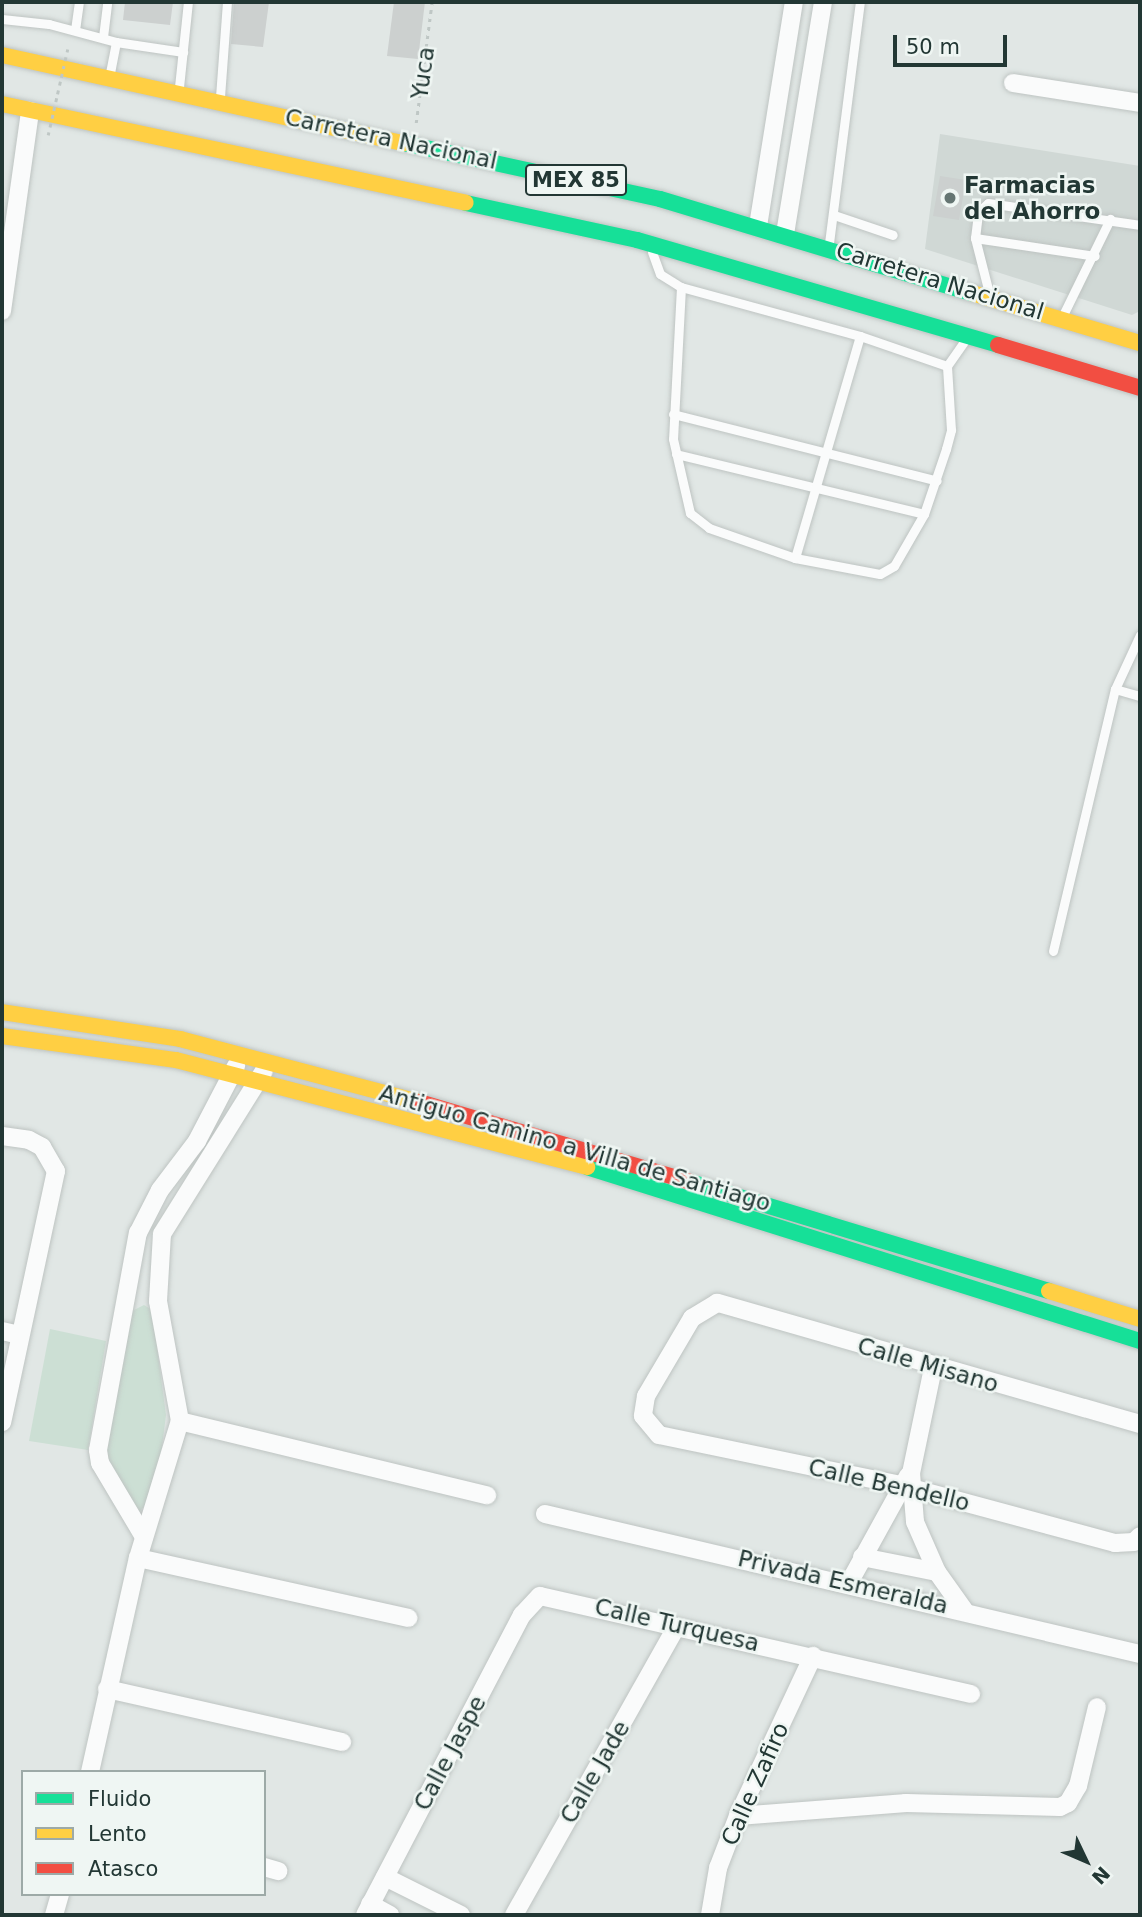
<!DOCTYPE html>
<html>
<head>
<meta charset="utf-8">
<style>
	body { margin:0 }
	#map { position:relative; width:1142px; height:1917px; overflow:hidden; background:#e1e7e5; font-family:"DejaVu Sans",sans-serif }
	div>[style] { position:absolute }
	.built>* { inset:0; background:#d0d8d5 }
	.green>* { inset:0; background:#ccdfd4 }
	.building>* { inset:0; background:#ccd0cf }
	.path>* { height:2.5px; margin-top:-1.25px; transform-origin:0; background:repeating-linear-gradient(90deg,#bfc7c5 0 3.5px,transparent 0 8.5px) }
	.roads { filter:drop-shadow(0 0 2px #bec4c2) drop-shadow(0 0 2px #bec4c2) }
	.lane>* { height:9px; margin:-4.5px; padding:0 4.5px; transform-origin:4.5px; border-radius:4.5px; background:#fafbfb }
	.street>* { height:18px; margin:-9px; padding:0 9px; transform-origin:9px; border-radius:9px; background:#fafbfb }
	.fast>* { height:16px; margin:-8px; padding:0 8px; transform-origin:8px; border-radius:8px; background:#16e098 }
	.slow>* { height:16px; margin:-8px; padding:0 8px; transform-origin:8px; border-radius:8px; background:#ffcf43 }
	.jam>* { height:16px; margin:-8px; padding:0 8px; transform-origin:8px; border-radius:8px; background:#f24e42 }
	.path-bridge>* { height:2.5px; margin-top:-1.25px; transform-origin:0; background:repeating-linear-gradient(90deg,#bfc7c5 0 3.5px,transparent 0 8.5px) }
	.dots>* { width:19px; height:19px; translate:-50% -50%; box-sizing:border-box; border:4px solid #eff6f3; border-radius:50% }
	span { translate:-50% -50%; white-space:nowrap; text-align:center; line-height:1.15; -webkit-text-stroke:5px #eff6f3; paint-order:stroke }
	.shield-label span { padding:2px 5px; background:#eff6f3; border:2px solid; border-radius:5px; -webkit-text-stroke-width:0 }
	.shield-label { font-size:21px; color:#223734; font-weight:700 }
	.street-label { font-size:23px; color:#223734 }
	.poi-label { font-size:23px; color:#223734; font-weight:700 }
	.left { translate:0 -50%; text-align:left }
	.frame { position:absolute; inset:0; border:4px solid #223734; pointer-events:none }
	.legend { position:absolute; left:21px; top:1770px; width:245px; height:126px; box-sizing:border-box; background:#eff6f3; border:2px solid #9daaa7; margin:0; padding:9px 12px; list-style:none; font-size:21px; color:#223734 }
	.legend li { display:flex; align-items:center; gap:14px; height:35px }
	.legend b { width:35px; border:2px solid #9daaa7 }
	.north { position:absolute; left:1051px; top:1826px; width:70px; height:70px; -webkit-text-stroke:5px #eff6f3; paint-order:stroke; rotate:134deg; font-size:19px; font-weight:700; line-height:28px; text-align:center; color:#223734 }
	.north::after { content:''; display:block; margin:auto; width:24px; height:32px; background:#223734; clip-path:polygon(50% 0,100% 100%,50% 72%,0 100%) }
	.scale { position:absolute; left:893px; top:35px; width:114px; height:32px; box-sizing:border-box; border:4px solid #223734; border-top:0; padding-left:9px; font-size:21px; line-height:24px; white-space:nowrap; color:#223734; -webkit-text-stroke:5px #eff6f3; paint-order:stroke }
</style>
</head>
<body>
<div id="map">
	<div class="built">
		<div style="clip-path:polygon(940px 134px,1140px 166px,1140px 311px,1132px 315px,925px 249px)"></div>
	</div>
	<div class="green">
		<div style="clip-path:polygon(144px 1305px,152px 1310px,166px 1415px,161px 1455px,145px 1506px,133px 1517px,104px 1451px,132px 1311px)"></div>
		<div style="clip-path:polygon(50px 1329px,106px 1341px,88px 1450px,29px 1441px)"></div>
	</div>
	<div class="building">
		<div style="clip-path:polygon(125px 2px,173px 2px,170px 25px,123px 20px)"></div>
		<div style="clip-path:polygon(234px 2px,269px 2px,263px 47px,231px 44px)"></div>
		<div style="clip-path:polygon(394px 2px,425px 2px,418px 59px,387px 56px)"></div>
		<div style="clip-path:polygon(940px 176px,966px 180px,959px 220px,933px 216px)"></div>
	</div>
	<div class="path">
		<div style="left:416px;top:123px;width:122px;rotate:-82.5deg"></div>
	</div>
	<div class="roads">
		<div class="lane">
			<div style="left:2px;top:19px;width:47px;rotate:6.1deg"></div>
			<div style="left:49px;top:24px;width:69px;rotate:15deg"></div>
			<div style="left:116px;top:42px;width:32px;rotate:101deg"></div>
			<div style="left:75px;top:30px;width:28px;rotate:-82deg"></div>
			<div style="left:103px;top:37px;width:35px;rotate:-83deg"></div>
			<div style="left:116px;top:42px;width:68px;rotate:8.5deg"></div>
			<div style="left:179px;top:87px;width:85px;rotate:-84deg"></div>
			<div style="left:220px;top:97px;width:95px;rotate:-85.8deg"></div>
			<div style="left:834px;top:215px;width:62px;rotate:18.7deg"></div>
			<div style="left:975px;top:238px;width:121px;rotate:8.5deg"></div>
			<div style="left:829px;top:243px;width:243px;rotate:-82.7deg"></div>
			<div style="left:652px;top:252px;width:23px;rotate:70deg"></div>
			<div style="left:660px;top:274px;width:25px;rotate:32deg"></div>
			<div style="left:681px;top:287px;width:186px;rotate:15.3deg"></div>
			<div style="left:860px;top:336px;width:92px;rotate:19deg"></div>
			<div style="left:947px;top:366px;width:29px;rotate:-55deg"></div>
			<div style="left:681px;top:287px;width:152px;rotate:93deg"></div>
			<div style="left:673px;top:439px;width:76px;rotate:77.1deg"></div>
			<div style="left:690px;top:513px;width:24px;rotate:38deg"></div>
			<div style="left:709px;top:528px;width:91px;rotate:19.2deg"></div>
			<div style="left:795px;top:558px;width:86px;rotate:10.7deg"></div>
			<div style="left:880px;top:574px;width:16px;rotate:-30deg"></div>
			<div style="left:894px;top:566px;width:60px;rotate:-60deg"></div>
			<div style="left:924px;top:514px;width:69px;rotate:-71.3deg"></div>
			<div style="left:946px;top:449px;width:20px;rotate:-75deg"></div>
			<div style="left:951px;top:430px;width:64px;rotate:-93.6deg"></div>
			<div style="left:988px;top:289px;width:53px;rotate:-104.3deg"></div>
			<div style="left:975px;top:238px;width:26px;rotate:-83deg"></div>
			<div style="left:978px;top:212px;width:13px;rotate:-42deg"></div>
			<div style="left:988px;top:203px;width:154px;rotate:8.2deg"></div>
			<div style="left:1064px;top:313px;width:105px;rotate:-63.9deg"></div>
			<div style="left:673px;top:414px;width:272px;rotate:14.2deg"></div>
			<div style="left:676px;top:454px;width:255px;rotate:13.6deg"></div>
			<div style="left:795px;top:558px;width:231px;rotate:-73.7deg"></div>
			<div style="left:1140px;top:635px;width:60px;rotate:114.8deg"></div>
			<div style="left:1115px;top:689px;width:26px;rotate:16deg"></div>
			<div style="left:1053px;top:951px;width:269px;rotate:-76.7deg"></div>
		</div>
		<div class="street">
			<div style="left:1013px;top:83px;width:129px;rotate:8.9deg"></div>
			<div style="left:758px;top:226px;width:227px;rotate:-80.9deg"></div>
			<div style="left:785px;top:234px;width:235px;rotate:-80.7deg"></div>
			<div style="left:2px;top:311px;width:202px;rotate:-82deg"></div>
			<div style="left:2px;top:1136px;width:27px;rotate:8deg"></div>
			<div style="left:29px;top:1140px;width:15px;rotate:28deg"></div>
			<div style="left:42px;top:1147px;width:28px;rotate:60deg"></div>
			<div style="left:56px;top:1171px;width:257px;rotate:102.1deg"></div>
			<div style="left:2px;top:1331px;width:17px;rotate:13deg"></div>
			<div style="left:933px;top:1368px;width:107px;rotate:101.8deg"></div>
			<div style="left:911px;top:1473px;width:49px;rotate:85.3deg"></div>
			<div style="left:915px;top:1522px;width:55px;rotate:66.3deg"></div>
			<div style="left:937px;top:1572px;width:47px;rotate:54.6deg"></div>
			<div style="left:180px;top:1421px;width:316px;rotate:13.6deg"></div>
			<div style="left:1140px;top:1424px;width:440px;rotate:-164deg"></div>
			<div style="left:717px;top:1303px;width:29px;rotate:149deg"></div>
			<div style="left:692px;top:1318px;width:91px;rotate:120.5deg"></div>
			<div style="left:646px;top:1396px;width:20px;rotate:99deg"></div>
			<div style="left:643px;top:1416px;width:25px;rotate:50deg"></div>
			<div style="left:659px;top:1435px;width:246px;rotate:11.7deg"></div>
			<div style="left:900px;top:1485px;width:223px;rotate:15.1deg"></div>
			<div style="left:1115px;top:1543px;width:19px;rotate:-3deg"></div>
			<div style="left:1134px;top:1542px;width:8px;rotate:-45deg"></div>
			<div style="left:545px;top:1514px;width:611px;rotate:13.24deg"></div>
			<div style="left:144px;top:1537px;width:86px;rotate:-120.7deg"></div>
			<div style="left:100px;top:1463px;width:13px;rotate:-99deg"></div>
			<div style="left:98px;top:1450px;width:221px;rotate:-79.6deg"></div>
			<div style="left:138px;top:1233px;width:48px;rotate:-62.9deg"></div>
			<div style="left:160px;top:1190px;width:61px;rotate:-52.9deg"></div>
			<div style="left:197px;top:1141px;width:85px;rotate:-62.5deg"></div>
			<div style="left:862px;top:1557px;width:76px;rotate:11.3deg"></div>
			<div style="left:138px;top:1558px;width:277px;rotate:12.5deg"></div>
			<div style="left:849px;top:1583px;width:122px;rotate:-61.1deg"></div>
			<div style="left:107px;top:1689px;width:241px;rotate:12.7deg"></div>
			<div style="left:90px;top:1772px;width:219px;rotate:-77.4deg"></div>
			<div style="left:138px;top:1558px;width:143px;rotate:-73deg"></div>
			<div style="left:180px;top:1421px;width:122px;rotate:-100.4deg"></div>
			<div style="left:158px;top:1301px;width:67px;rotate:-86.6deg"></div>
			<div style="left:162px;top:1234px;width:192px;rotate:-58deg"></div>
			<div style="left:738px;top:1816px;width:169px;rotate:-4.4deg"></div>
			<div style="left:906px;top:1803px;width:154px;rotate:1.5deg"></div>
			<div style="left:1060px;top:1807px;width:9px;rotate:-27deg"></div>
			<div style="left:1068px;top:1803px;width:20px;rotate:-60deg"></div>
			<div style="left:1078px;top:1786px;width:81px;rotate:-76.5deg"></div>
			<div style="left:264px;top:1867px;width:15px;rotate:16deg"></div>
			<div style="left:385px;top:1877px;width:85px;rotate:26.6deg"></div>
			<div style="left:370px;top:1904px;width:23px;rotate:29deg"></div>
			<div style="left:54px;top:1915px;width:22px;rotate:-74deg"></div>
			<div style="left:365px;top:1915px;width:339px;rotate:-62.4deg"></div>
			<div style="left:522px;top:1615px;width:26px;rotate:-47deg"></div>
			<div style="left:540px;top:1596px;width:442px;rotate:12.8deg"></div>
			<div style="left:514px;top:1915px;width:330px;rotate:-60.6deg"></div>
			<div style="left:710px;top:1915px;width:48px;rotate:-80.3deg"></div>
			<div style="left:718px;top:1868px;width:56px;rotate:-69deg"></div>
			<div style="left:738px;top:1816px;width:177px;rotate:-64.9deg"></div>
		</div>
		<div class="fast">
			<div style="left:403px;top:143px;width:263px;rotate:12.3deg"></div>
			<div style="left:660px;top:199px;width:326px;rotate:16.8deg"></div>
			<div style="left:466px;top:203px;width:175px;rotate:12.2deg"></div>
			<div style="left:637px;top:240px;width:376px;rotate:16.2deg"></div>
			<div style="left:587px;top:1167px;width:580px;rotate:17.47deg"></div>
			<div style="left:690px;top:1182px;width:375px;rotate:16.9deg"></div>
		</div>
		<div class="slow">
			<div style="left:2px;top:55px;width:411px;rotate:12.4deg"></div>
			<div style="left:2px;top:104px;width:474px;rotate:12deg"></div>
			<div style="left:972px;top:293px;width:175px;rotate:16.6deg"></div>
			<div style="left:2px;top:1012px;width:180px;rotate:8.6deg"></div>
			<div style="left:180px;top:1039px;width:247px;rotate:14.8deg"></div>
			<div style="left:2px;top:1036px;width:176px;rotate:7.9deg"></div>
			<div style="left:176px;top:1060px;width:425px;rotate:14.6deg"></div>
			<div style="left:1049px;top:1291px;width:95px;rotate:17.1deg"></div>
		</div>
		<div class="jam">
			<div style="left:998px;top:345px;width:148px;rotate:16.8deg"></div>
			<div style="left:419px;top:1102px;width:283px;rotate:16.4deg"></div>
		</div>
	</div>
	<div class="path-bridge">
		<div style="left:48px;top:135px;width:90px;rotate:-77.2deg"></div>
	</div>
	<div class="dots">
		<div style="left:950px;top:198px;background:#657572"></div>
	</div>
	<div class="shield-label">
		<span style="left:576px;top:180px">MEX 85</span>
	</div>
	<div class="street-label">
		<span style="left:423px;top:73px;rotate:-82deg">Yuca</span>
		<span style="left:391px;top:139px;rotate:12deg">Carretera Nacional</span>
		<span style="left:940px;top:281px;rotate:17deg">Carretera Nacional</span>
		<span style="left:575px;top:1148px;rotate:16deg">Antiguo Camino a Villa de Santiago</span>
		<span style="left:928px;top:1365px;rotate:16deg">Calle Misano</span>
		<span style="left:889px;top:1485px;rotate:13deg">Calle Bendello</span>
		<span style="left:843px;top:1582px;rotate:13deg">Privada Esmeralda</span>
		<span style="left:677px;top:1625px;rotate:13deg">Calle Turquesa</span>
		<span style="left:450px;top:1753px;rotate:-62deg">Calle Jaspe</span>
		<span style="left:595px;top:1772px;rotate:-60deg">Calle Jade</span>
		<span style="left:755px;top:1784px;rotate:-66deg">Calle Zafiro</span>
	</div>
	<div class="poi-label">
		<span class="left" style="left:964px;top:198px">Farmacias<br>del Ahorro</span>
	</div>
	<div class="frame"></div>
	<ul class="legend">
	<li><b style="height:9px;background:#16e098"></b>Fluido</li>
	<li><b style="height:9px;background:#ffcf43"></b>Lento</li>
	<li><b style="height:9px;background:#f24e42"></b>Atasco</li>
	</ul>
	<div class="north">N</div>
	<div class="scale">50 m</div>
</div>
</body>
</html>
